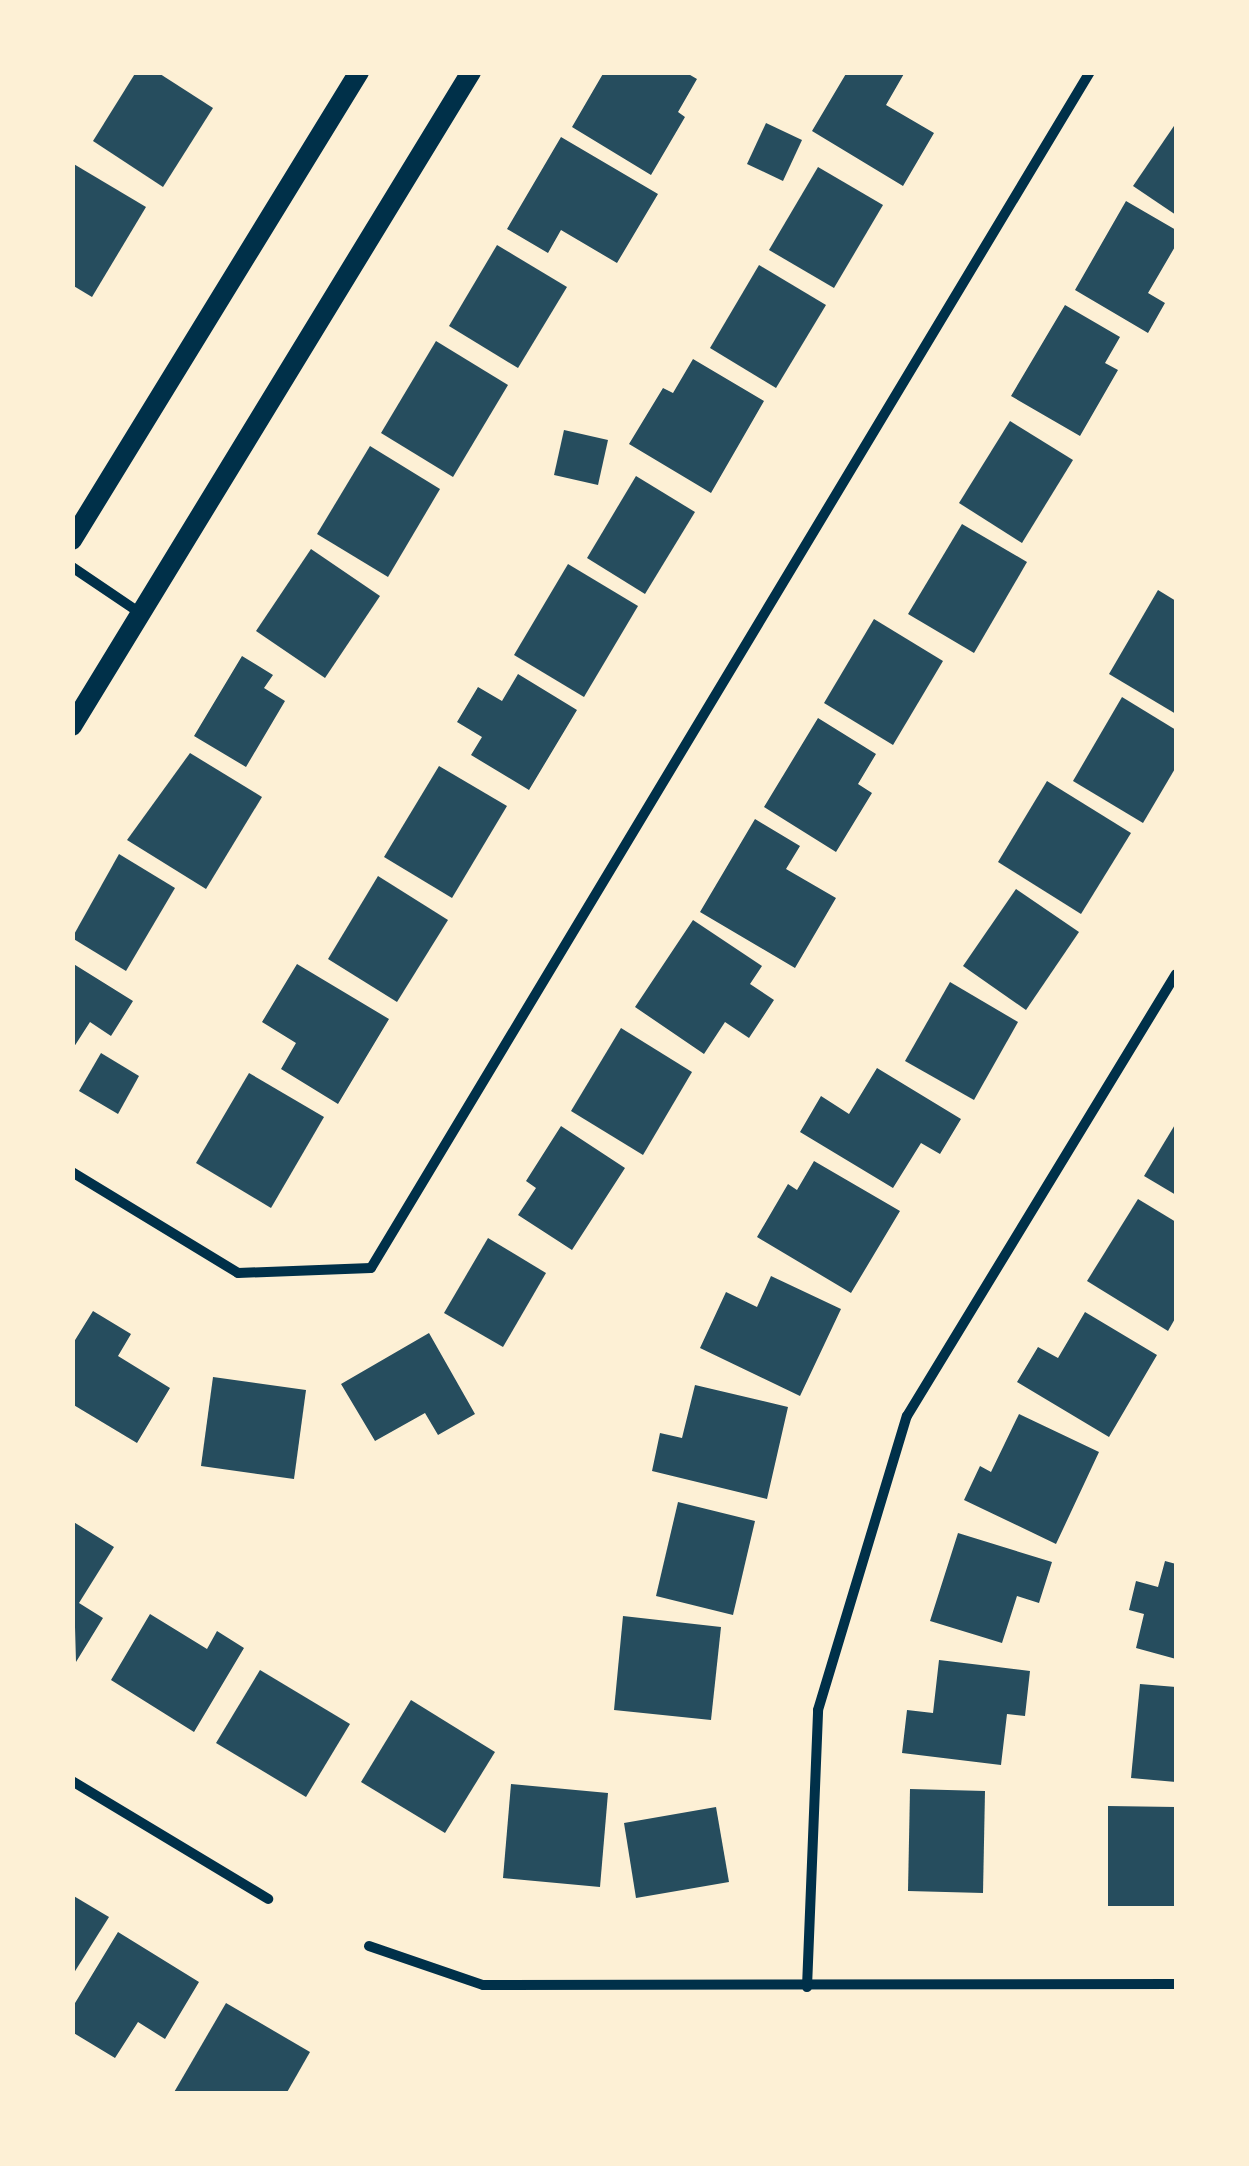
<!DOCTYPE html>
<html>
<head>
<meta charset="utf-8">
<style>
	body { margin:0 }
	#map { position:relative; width:1249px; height:2166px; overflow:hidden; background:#fdf0d5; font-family:"Times New Roman",serif }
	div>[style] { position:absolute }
	.building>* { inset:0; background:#264d5e }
	.minor>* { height:10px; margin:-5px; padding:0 5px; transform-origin:5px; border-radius:5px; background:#003049 }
	.secondary>* { height:20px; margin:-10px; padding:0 10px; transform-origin:10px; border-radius:10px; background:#003049 }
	span { translate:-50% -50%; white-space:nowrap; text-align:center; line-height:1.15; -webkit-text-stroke:9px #fdf0d5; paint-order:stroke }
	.frame { position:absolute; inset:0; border:75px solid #fdf0d5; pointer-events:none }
</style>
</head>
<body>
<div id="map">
	<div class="building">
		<div style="clip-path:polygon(136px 72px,157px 72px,213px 108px,163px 187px,93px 141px)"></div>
		<div style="clip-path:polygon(604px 72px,685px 72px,697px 79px,678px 112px,685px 117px,651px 175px,572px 127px)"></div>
		<div style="clip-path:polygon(847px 72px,905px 72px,886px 105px,934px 133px,903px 186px,812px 131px)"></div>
		<div style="clip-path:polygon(766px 123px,802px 140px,783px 181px,747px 164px)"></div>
		<div style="clip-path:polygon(1176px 123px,1176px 215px,1133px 186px)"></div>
		<div style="clip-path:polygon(561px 137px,658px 194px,617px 263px,561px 230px,548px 253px,507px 229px)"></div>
		<div style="clip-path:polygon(72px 163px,146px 207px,92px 297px,72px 285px)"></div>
		<div style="clip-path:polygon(818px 167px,883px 205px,834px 288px,769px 250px)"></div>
		<div style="clip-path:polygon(1126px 201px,1176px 230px,1176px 245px,1148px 293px,1165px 303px,1148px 333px,1075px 290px)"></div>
		<div style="clip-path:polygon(497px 245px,567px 287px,518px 368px,449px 326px)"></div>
		<div style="clip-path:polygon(759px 265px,826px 305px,776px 388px,710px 348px)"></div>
		<div style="clip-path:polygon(1065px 305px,1120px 337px,1105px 363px,1118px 370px,1080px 436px,1011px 396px)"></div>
		<div style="clip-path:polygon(436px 341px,508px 385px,453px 477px,381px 433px)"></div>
		<div style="clip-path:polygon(693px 359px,764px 401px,711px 493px,629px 444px,663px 388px,673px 393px)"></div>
		<div style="clip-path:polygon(1010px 421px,1073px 460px,1022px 543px,959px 503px)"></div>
		<div style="clip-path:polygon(564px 430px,608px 440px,598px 485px,554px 475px)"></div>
		<div style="clip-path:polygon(370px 446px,440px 489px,388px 577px,317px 534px)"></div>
		<div style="clip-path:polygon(636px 476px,695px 512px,645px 594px,587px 558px)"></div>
		<div style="clip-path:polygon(962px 524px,1027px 562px,974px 653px,908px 614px)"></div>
		<div style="clip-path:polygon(311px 549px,380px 596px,325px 678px,256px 631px)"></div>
		<div style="clip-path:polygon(568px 564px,638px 606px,584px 697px,514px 655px)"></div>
		<div style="clip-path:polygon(1158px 590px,1176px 601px,1176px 714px,1109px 674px)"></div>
		<div style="clip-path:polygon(874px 619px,943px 661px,893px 745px,824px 703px)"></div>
		<div style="clip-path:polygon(242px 656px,273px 675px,264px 688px,285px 701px,246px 767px,194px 736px)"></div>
		<div style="clip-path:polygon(518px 674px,577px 710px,529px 790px,471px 755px,482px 737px,457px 722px,478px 687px,502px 701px)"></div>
		<div style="clip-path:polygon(1122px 697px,1176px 730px,1176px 767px,1143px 823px,1073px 781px)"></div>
		<div style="clip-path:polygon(818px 718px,876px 754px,858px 784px,872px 793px,836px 852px,764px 807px)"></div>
		<div style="clip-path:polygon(190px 753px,262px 797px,206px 889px,127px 840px)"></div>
		<div style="clip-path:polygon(439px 766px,507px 806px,452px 898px,384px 857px)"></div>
		<div style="clip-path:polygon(1047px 781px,1131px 833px,1081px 914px,998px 862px)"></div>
		<div style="clip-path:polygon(755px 819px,800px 846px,786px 869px,836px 898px,795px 968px,700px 912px)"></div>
		<div style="clip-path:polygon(119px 854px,175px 888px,126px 971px,72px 938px)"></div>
		<div style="clip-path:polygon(378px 876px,448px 920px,397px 1002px,328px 959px)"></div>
		<div style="clip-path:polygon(1016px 889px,1079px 932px,1026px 1010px,963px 966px)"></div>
		<div style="clip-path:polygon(693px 920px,762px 966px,750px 984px,774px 1000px,749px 1038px,725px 1022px,704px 1054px,635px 1007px)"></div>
		<div style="clip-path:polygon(72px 963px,133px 1001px,111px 1036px,90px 1022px,72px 1050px)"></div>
		<div style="clip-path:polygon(297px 964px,389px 1019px,338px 1104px,281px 1069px,296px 1043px,262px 1022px)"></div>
		<div style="clip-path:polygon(950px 982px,1018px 1022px,974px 1100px,905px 1061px)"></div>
		<div style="clip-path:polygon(621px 1028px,692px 1072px,643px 1155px,571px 1111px)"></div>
		<div style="clip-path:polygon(101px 1053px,139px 1076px,118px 1114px,79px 1091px)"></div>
		<div style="clip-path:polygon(877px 1068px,961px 1119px,940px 1154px,921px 1143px,893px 1188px,800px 1132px,821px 1096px,849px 1114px)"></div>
		<div style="clip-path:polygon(249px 1073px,324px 1117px,271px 1208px,196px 1163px)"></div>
		<div style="clip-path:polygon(1176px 1123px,1176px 1195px,1144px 1176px)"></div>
		<div style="clip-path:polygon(561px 1126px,625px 1168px,572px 1250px,518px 1215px,536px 1188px,526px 1181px)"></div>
		<div style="clip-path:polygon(814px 1161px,900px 1211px,851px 1293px,757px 1237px,788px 1184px,797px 1190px)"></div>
		<div style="clip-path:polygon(1138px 1199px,1176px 1222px,1176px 1317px,1168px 1331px,1087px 1281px)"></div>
		<div style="clip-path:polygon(488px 1238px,546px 1273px,503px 1347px,444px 1313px)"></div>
		<div style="clip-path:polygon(771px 1276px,841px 1309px,800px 1396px,700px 1348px,726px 1292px,757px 1307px)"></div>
		<div style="clip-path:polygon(93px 1311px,131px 1334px,118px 1356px,170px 1388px,137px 1443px,72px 1404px,72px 1345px)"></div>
		<div style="clip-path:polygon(1085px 1312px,1157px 1355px,1109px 1437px,1017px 1382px,1038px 1347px,1058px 1358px)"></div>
		<div style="clip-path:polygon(429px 1333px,475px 1414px,438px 1435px,425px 1413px,375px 1441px,341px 1384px)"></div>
		<div style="clip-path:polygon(213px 1377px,306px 1390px,294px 1479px,201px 1466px)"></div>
		<div style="clip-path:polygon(695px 1385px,788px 1407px,767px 1499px,652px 1471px,660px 1433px,682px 1438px)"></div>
		<div style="clip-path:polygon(1019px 1414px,1099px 1452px,1056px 1544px,964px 1500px,980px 1466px,991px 1472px)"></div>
		<div style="clip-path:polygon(678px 1502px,755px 1521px,733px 1615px,656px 1596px)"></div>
		<div style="clip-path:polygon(72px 1521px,114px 1547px,79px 1603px,103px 1618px,76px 1662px)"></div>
		<div style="clip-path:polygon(958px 1533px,1052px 1562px,1039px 1603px,1017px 1596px,1002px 1643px,930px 1621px)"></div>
		<div style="clip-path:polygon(1165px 1561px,1176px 1564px,1176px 1659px,1136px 1648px,1144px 1614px,1129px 1610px,1136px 1581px,1158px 1587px)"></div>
		<div style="clip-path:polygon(150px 1614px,207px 1649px,217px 1631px,244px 1648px,194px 1732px,111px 1680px)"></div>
		<div style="clip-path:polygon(623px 1616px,721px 1627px,711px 1720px,614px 1710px)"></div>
		<div style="clip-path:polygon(939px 1660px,1030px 1671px,1025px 1716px,1007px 1714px,1001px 1765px,902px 1753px,907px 1710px,933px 1713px)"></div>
		<div style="clip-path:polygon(260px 1670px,350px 1724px,306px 1797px,216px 1743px)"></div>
		<div style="clip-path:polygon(1140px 1684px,1176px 1687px,1176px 1782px,1131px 1778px)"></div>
		<div style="clip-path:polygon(411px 1700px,495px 1752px,445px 1833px,361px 1782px)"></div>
		<div style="clip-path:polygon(511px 1784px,608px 1793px,600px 1887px,503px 1878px)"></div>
		<div style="clip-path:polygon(910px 1789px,985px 1791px,983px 1893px,908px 1891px)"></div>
		<div style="clip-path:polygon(1108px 1806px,1176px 1807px,1176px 1906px,1108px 1906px)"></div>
		<div style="clip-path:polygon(716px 1807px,729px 1882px,636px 1898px,624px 1823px)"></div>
		<div style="clip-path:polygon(72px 1895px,109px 1917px,72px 1976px)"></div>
		<div style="clip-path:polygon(118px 1932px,199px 1982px,165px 2039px,138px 2022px,115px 2058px,72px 2032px,72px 2008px)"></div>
		<div style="clip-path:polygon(226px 2003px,310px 2052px,286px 2094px,173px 2094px)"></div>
	</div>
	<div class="minor">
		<div style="left:72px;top:567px;width:82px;rotate:34.1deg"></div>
		<div style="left:72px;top:1172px;width:194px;rotate:31.3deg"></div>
		<div style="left:238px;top:1273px;width:133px;rotate:-2.2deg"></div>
		<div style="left:371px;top:1268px;width:1395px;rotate:-58.99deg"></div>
		<div style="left:72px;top:1781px;width:229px;rotate:31deg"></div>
		<div style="left:369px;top:1946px;width:120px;rotate:18.9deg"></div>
		<div style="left:483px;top:1985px;width:693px;rotate:-0.08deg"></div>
		<div style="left:807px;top:1987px;width:277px;rotate:-87.7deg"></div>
		<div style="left:818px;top:1710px;width:307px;rotate:-73.2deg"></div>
		<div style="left:907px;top:1416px;width:517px;rotate:-58.68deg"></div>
	</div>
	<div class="secondary">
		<div style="left:72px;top:540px;width:549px;rotate:-58.48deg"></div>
		<div style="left:72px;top:726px;width:766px;rotate:-58.61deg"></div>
	</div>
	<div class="frame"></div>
</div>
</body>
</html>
